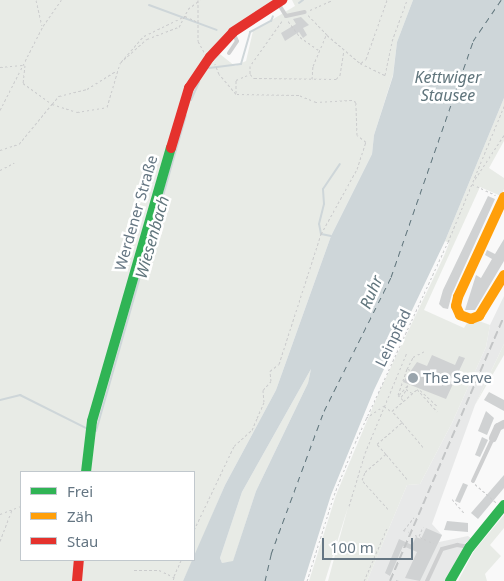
<!DOCTYPE html>
<html>
<head>
<meta charset="utf-8">
<style>
	body { margin:0 }
	#map { position:relative; width:504px; height:581px; overflow:hidden; background:#f9f9f9; font-family:"Noto Sans",sans-serif }
	div>[style] { position:absolute }
	.built>* { inset:0; background:#e8e9e9 }
	.green>* { inset:0; background:#e8ebe6 }
	.water>* { inset:0; background:#ced6d9 }
	.stream>* { height:2px; margin:-1px; padding:0 1px; transform-origin:1px; border-radius:1px; background:#ced6d9 }
	.ferry>* { height:1px; margin-top:-0.5px; transform-origin:0; background:repeating-linear-gradient(90deg,#60757c 0 6px,transparent 0 11px) }
	.building>* { inset:0; background:#d0d2d3 }
	.path>* { height:1px; margin-top:-0.5px; transform-origin:0; background:repeating-linear-gradient(90deg,#cbcccd 0 2.5px,transparent 0 5px) }
	.lane>* { height:4px; margin:-2px; padding:0 2px; transform-origin:2px; border-radius:2px; background:#cecfd0 }
	.street>* { height:8px; margin:-4px; padding:0 4px; transform-origin:4px; border-radius:4px; background:#cecfd0 }
	.fast>* { height:10px; margin:-5px; padding:0 5px; transform-origin:5px; border-radius:5px; background:#30b455 }
	.slow>* { height:10px; margin:-5px; padding:0 5px; transform-origin:5px; border-radius:5px; background:#ff9f0a }
	.jam>* { height:10px; margin:-5px; padding:0 5px; transform-origin:5px; border-radius:5px; background:#e5322d }
	.rail>* { height:2px; margin-top:-1px; transform-origin:0; background:repeating-linear-gradient(90deg,#c3c5c6 0 8px,transparent 0 12px) }
	.dots>* { width:14px; height:14px; translate:-50% -50%; box-sizing:border-box; border:2px solid #fff; border-radius:50% }
	span { translate:-50% -50%; white-space:nowrap; text-align:center; line-height:1.15; -webkit-text-stroke:5px #fff; paint-order:stroke }
	.street-label { font-size:15px; color:#657683 }
	.poi-label { font-size:15px; color:#657683 }
	.left { translate:0 -50%; text-align:left }
	.water-label { font-size:16px; color:#60757c; font-style:italic }
	.legend { position:absolute; left:20px; top:471px; width:175px; height:90px; box-sizing:border-box; background:#fff; border:1px solid #c1c8cd; margin:0; padding:6px 9px; list-style:none; font-size:15px; color:#657683 }
	.legend li { display:flex; align-items:center; gap:10px; height:25px }
	.legend b { width:25px; border:1px solid #c1c8cd }
	.scale { position:absolute; left:322px; top:538px; width:91px; height:22px; box-sizing:border-box; border:2px solid #657683; border-top:0; padding-left:6px; font-size:15px; line-height:18px; white-space:nowrap; color:#657683; -webkit-text-stroke:4px #fff; paint-order:stroke }
</style>
</head>
<body>
<div id="map">
	<div class="built">
		<div style="clip-path:polygon(504px 296px,504px 344px,475px 405px,432px 524px,442px 535px,439px 542px,468px 536px,472px 539px,447px 581px,367px 581px,407px 485px,420px 484px,452px 423px,486px 347px,490px 325px)"></div>
	</div>
	<div class="green">
		<div style="clip-path:polygon(0 0,279px 0,216px 51px,235px 66px,246px 61px,253px 31px,295px 6px,292px 0,413px 0,397px 42px,393px 75px,374px 135px,372px 154px,331px 236px,276px 390px,225px 485px,194px 558px,194px 472px,89px 472px,87px 425px,82px 472px,21px 472px,21px 560px,75px 560px,74px 581px,0 581px)"></div>
		<div style="clip-path:polygon(504px 98px,504px 141px,489px 168px,504px 178px,504px 189px,501px 196px,480px 187px,424px 310px,464px 328px,467px 323px,479px 321px,490px 325px,486px 347px,452px 423px,420px 484px,407px 485px,367px 581px,328px 581px,348px 507px,325px 581px,309px 581px,336px 495px,379px 392px,444px 256px,449px 243px,445px 241px)"></div>
		<div style="clip-path:polygon(504px 344px,504px 355px,475px 405px)"></div>
		<div style="clip-path:polygon(311px 369px,308px 383px,256px 491px,233px 562px,222px 563px,220px 558px,242px 492px)"></div>
		<div style="clip-path:polygon(504px 515px,504px 528px,490px 545px,501px 556px,485px 574px,487px 581px,458px 581px,474px 551px)"></div>
		<div style="clip-path:polygon(82px 560px,193px 560px,183px 581px,80px 581px)"></div>
	</div>
	<div class="water">
		<div style="clip-path:polygon(evenodd,413px 0,504px 0,504px 98px,445px 241px,374px 390px,331px 495px,304px 581px,183px 581px,225px 485px,276px 390px,331px 236px,372px 154px,374px 135px,393px 76px,397px 42px,413px 0,311px 369px,308px 383px,256px 491px,233px 561px,222px 563px,220px 558px,242px 492px,311px 369px)"></div>
	</div>
	<div class="stream">
		<div style="left:299px;top:3px;width:5px;rotate:-37deg"></div>
		<div style="left:149px;top:5px;width:72px;rotate:20.2deg"></div>
		<div style="left:209px;top:68px;width:32px;rotate:-7deg"></div>
		<div style="left:241px;top:64px;width:33px;rotate:-74deg"></div>
		<div style="left:250px;top:32px;width:24px;rotate:-28deg"></div>
		<div style="left:271px;top:21px;width:5px;rotate:-68deg"></div>
		<div style="left:191px;top:100px;width:20px;rotate:-66deg"></div>
		<div style="left:331px;top:236px;width:10px;rotate:-169deg"></div>
		<div style="left:321px;top:234px;width:10px;rotate:-101deg"></div>
		<div style="left:319px;top:224px;width:21px;rotate:-76deg"></div>
		<div style="left:324px;top:204px;width:15px;rotate:-94deg"></div>
		<div style="left:323px;top:189px;width:30px;rotate:-56deg"></div>
		<div style="left:0;top:400px;width:21px;rotate:-14deg"></div>
		<div style="left:20px;top:395px;width:74px;rotate:26.6deg"></div>
		<div style="left:96px;top:431px;width:328px;rotate:-74.1deg"></div>
	</div>
	<div class="ferry">
		<div style="left:265px;top:581px;width:28px;rotate:-77deg"></div>
		<div style="left:271px;top:554px;width:153px;rotate:-69.7deg"></div>
		<div style="left:324px;top:411px;width:150px;rotate:-63.4deg"></div>
		<div style="left:391px;top:277px;width:250px;rotate:-70.8deg"></div>
		<div style="left:473px;top:41px;width:50px;rotate:-55.7deg"></div>
	</div>
	<div class="building">
		<div style="clip-path:polygon(301px 17px,309px 25px,303px 28px,307px 35px,303px 38px,299px 32px,285px 41px,281px 33px,296px 24px,293px 19px)"></div>
		<div style="clip-path:polygon(488px 196px,495px 199px,452px 294px,448px 309px,443px 308px,439px 304px,443px 290px)"></div>
		<div style="clip-path:polygon(504px 239px,504px 261px,475px 310px,465px 310px,476px 275px,481px 278px,492px 259px,485px 255px,487px 250px,495px 254px)"></div>
		<div style="clip-path:polygon(432px 355px,455px 365px,459px 356px,465px 358px,446px 399px,403px 382px,417px 362px,427px 366px)"></div>
		<div style="clip-path:polygon(489px 392px,504px 400px,504px 411px,484px 400px)"></div>
		<div style="clip-path:polygon(486px 411px,494px 418px,487px 435px,478px 431px)"></div>
		<div style="clip-path:polygon(482px 437px,488px 440px,480px 457px,475px 455px)"></div>
		<div style="clip-path:polygon(504px 475px,504px 488px,478px 519px,471px 513px)"></div>
		<div style="clip-path:polygon(463px 483px,468px 485px,460px 503px,455px 501px)"></div>
		<div style="clip-path:polygon(447px 521px,468px 523px,468px 532px,444px 530px)"></div>
		<div style="clip-path:polygon(426px 528px,442px 535px,420px 581px,405px 578px,417px 552px,403px 546px,390px 576px,385px 573px,399px 539px,412px 545px,416px 537px,421px 539px)"></div>
	</div>
	<div class="path">
		<div style="left:36px;top:0;width:26px;rotate:77deg"></div>
		<div style="left:198px;top:0;width:41px;rotate:90deg"></div>
		<div style="left:198px;top:41px;width:13px;rotate:61deg"></div>
		<div style="left:310px;top:10px;width:24px;rotate:-24deg"></div>
		<div style="left:308px;top:15px;width:28px;rotate:46deg"></div>
		<div style="left:327px;top:35px;width:43px;rotate:40.3deg"></div>
		<div style="left:360px;top:63px;width:28px;rotate:26deg"></div>
		<div style="left:385px;top:75px;width:35px;rotate:-78deg"></div>
		<div style="left:392px;top:41px;width:44px;rotate:-69.9deg"></div>
		<div style="left:282px;top:21px;width:55px;rotate:125.4deg"></div>
		<div style="left:250px;top:66px;width:8px;rotate:90deg"></div>
		<div style="left:250px;top:74px;width:6px;rotate:45deg"></div>
		<div style="left:254px;top:78px;width:82px;rotate:0.7deg"></div>
		<div style="left:336px;top:79px;width:6px;rotate:-45deg"></div>
		<div style="left:340px;top:75px;width:25px;rotate:-81deg"></div>
		<div style="left:288px;top:21px;width:20px;rotate:53deg"></div>
		<div style="left:300px;top:37px;width:24px;rotate:35deg"></div>
		<div style="left:121px;top:62px;width:35px;rotate:-49deg"></div>
		<div style="left:144px;top:36px;width:46px;rotate:-26deg"></div>
		<div style="left:185px;top:16px;width:14px;rotate:25deg"></div>
		<div style="left:361px;top:63px;width:6px;rotate:-39deg"></div>
		<div style="left:366px;top:59px;width:63px;rotate:-70.4deg"></div>
		<div style="left:0;top:67px;width:25px;rotate:-5deg"></div>
		<div style="left:25px;top:65px;width:18px;rotate:96deg"></div>
		<div style="left:23px;top:83px;width:36px;rotate:36deg"></div>
		<div style="left:52px;top:104px;width:11px;rotate:-49deg"></div>
		<div style="left:59px;top:96px;width:29px;rotate:-14deg"></div>
		<div style="left:87px;top:89px;width:34px;rotate:-32deg"></div>
		<div style="left:312px;top:79px;width:13px;rotate:-86deg"></div>
		<div style="left:313px;top:66px;width:33px;rotate:-67deg"></div>
		<div style="left:236px;top:93px;width:13px;rotate:-90deg"></div>
		<div style="left:236px;top:80px;width:15px;rotate:-23deg"></div>
		<div style="left:0;top:110px;width:94px;rotate:-62.9deg"></div>
		<div style="left:43px;top:26px;width:32px;rotate:-55deg"></div>
		<div style="left:0;top:150px;width:20px;rotate:-18deg"></div>
		<div style="left:19px;top:144px;width:52px;rotate:-50.5deg"></div>
		<div style="left:52px;top:104px;width:26px;rotate:18deg"></div>
		<div style="left:77px;top:112px;width:30px;rotate:-9deg"></div>
		<div style="left:107px;top:107px;width:46px;rotate:-73.5deg"></div>
		<div style="left:120px;top:63px;width:36px;rotate:-42deg"></div>
		<div style="left:147px;top:39px;width:34px;rotate:-21deg"></div>
		<div style="left:179px;top:27px;width:20px;rotate:-63deg"></div>
		<div style="left:188px;top:9px;width:15px;rotate:-37deg"></div>
		<div style="left:0;top:170px;width:16px;rotate:-27deg"></div>
		<div style="left:475px;top:179px;width:53px;rotate:-56.6deg"></div>
		<div style="left:472px;top:184px;width:26px;rotate:25deg"></div>
		<div style="left:408px;top:369px;width:5px;rotate:22deg"></div>
		<div style="left:408px;top:385px;width:4px;rotate:117deg"></div>
		<div style="left:406px;top:389px;width:7px;rotate:34deg"></div>
		<div style="left:420px;top:390px;width:23px;rotate:43deg"></div>
		<div style="left:399px;top:395px;width:13px;rotate:-48deg"></div>
		<div style="left:401px;top:397px;width:9px;rotate:-54deg"></div>
		<div style="left:403px;top:400px;width:7px;rotate:-135deg"></div>
		<div style="left:398px;top:395px;width:28px;rotate:-71deg"></div>
		<div style="left:407px;top:369px;width:13px;rotate:-63deg"></div>
		<div style="left:413px;top:357px;width:13px;rotate:-27deg"></div>
		<div style="left:366px;top:418px;width:22px;rotate:-34deg"></div>
		<div style="left:384px;top:406px;width:9px;rotate:36deg"></div>
		<div style="left:402px;top:422px;width:34px;rotate:50deg"></div>
		<div style="left:386px;top:454px;width:34px;rotate:50deg"></div>
		<div style="left:475px;top:484px;width:29px;rotate:41deg"></div>
		<div style="left:452px;top:499px;width:18px;rotate:49deg"></div>
		<div style="left:349px;top:506px;width:55px;rotate:-73.2deg"></div>
		<div style="left:365px;top:453px;width:109px;rotate:-67.4deg"></div>
		<div style="left:388px;top:509px;width:39px;rotate:-132deg"></div>
		<div style="left:362px;top:480px;width:9px;rotate:-69deg"></div>
		<div style="left:365px;top:472px;width:28px;rotate:-41deg"></div>
		<div style="left:386px;top:454px;width:13px;rotate:-132deg"></div>
		<div style="left:377px;top:444px;width:33px;rotate:-41deg"></div>
		<div style="left:402px;top:422px;width:15px;rotate:-132deg"></div>
		<div style="left:392px;top:411px;width:33px;rotate:-41deg"></div>
		<div style="left:417px;top:389px;width:30px;rotate:48deg"></div>
		<div style="left:0;top:514px;width:22px;rotate:-21deg"></div>
		<div style="left:194px;top:530px;width:93px;rotate:-64.5deg"></div>
		<div style="left:234px;top:446px;width:24px;rotate:-42deg"></div>
		<div style="left:252px;top:430px;width:13px;rotate:-67deg"></div>
		<div style="left:257px;top:418px;width:17px;rotate:-66deg"></div>
		<div style="left:264px;top:402px;width:12px;rotate:-95deg"></div>
		<div style="left:263px;top:390px;width:12px;rotate:-48deg"></div>
		<div style="left:271px;top:381px;width:10px;rotate:-96deg"></div>
		<div style="left:270px;top:371px;width:11px;rotate:-38deg"></div>
		<div style="left:279px;top:364px;width:137px;rotate:-72.1deg"></div>
		<div style="left:321px;top:234px;width:74px;rotate:-61deg"></div>
		<div style="left:357px;top:169px;width:28px;rotate:-72deg"></div>
		<div style="left:366px;top:142px;width:11px;rotate:-142deg"></div>
		<div style="left:357px;top:135px;width:33px;rotate:-92deg"></div>
		<div style="left:356px;top:102px;width:4px;rotate:-153deg"></div>
		<div style="left:352px;top:100px;width:36px;rotate:177deg"></div>
		<div style="left:316px;top:102px;width:18px;rotate:-158deg"></div>
		<div style="left:299px;top:95px;width:63px;rotate:-179.1deg"></div>
		<div style="left:236px;top:94px;width:26px;rotate:-130deg"></div>
		<div style="left:219px;top:74px;width:11px;rotate:-112deg"></div>
		<div style="left:403px;top:530px;width:6px;rotate:18deg"></div>
		<div style="left:404px;top:530px;width:16px;rotate:-52deg"></div>
		<div style="left:415px;top:535px;width:20px;rotate:24deg"></div>
		<div style="left:419px;top:536px;width:10px;rotate:-66deg"></div>
		<div style="left:0;top:541px;width:33px;rotate:-69deg"></div>
		<div style="left:134px;top:570px;width:25px"></div>
		<div style="left:159px;top:570px;width:17px;rotate:25deg"></div>
		<div style="left:174px;top:577px;width:4px;rotate:104deg"></div>
		<div style="left:174px;top:576px;width:17px;rotate:-66deg"></div>
		<div style="left:396px;top:580px;width:3px;rotate:18deg"></div>
		<div style="left:307px;top:581px;width:90px;rotate:-72.6deg"></div>
		<div style="left:334px;top:495px;width:56px;rotate:-68deg"></div>
		<div style="left:355px;top:443px;width:221px;rotate:-65.2deg"></div>
		<div style="left:448px;top:242px;width:147px;rotate:-67.6deg"></div>
		<div style="left:364px;top:581px;width:58px;rotate:-66.5deg"></div>
	</div>
	<div class="lane">
		<div style="left:278px;top:3px;width:15px;rotate:58deg"></div>
		<div style="left:286px;top:16px;width:19px;rotate:-12deg"></div>
		<div style="left:229px;top:53px;width:14px;rotate:-56deg"></div>
		<div style="left:237px;top:41px;width:10px;rotate:-114deg"></div>
		<div style="left:473px;top:481px;width:47px;rotate:-65.1deg"></div>
		<div style="left:427px;top:581px;width:35px;rotate:-65deg"></div>
		<div style="left:442px;top:549px;width:16px;rotate:-15deg"></div>
		<div style="left:457px;top:545px;width:13px;rotate:9deg"></div>
	</div>
	<div class="street">
		<div style="left:493px;top:438px;width:12px;rotate:-66deg"></div>
		<div style="left:498px;top:427px;width:7px;rotate:-27deg"></div>
	</div>
	<div class="fast">
		<div style="left:86px;top:472px;width:51px;rotate:-83.3deg"></div>
		<div style="left:92px;top:421px;width:284px;rotate:-73.9deg"></div>
		<div style="left:450px;top:581px;width:39px;rotate:-60deg"></div>
		<div style="left:470px;top:547px;width:54px;rotate:-51deg"></div>
	</div>
	<div class="slow">
		<div style="left:504px;top:197px;width:110px;rotate:114.7deg"></div>
		<div style="left:458px;top:297px;width:9px;rotate:103deg"></div>
		<div style="left:456px;top:306px;width:10px;rotate:66deg"></div>
		<div style="left:460px;top:315px;width:12px;rotate:20deg"></div>
		<div style="left:471px;top:319px;width:9px;rotate:-21deg"></div>
		<div style="left:479px;top:316px;width:48px;rotate:-58.6deg"></div>
	</div>
	<div class="jam">
		<div style="left:171px;top:148px;width:63px;rotate:-73.3deg"></div>
		<div style="left:189px;top:88px;width:37px;rotate:-56deg"></div>
		<div style="left:210px;top:57px;width:34px;rotate:-47deg"></div>
		<div style="left:233px;top:32px;width:59px;rotate:-33.1deg"></div>
		<div style="left:77px;top:581px;width:21px;rotate:-85deg"></div>
	</div>
	<div class="rail">
		<div style="left:390px;top:581px;width:288px;rotate:-66.7deg"></div>
	</div>
	<div class="dots">
		<div style="left:413px;top:378px;background:#99a4ac"></div>
	</div>
	<div class="street-label">
		<span style="left:136px;top:213px;rotate:-74deg">Werdener Straße</span>
		<span style="left:393px;top:338px;rotate:-64deg">Leinpfad</span>
	</div>
	<div class="poi-label">
		<span class="left" style="left:423px;top:378px">The Serve</span>
	</div>
	<div class="water-label">
		<span style="left:448px;top:86px">Kettwiger<br>Stausee</span>
		<span style="left:152px;top:237px;rotate:-74deg">Wiesenbach</span>
		<span style="left:371px;top:292px;rotate:-67deg">Ruhr</span>
	</div>
	<ul class="legend">
	<li><b style="height:6px;background:#30b455"></b>Frei</li>
	<li><b style="height:6px;background:#ff9f0a"></b>Zäh</li>
	<li><b style="height:6px;background:#e5322d"></b>Stau</li>
	</ul>
	<div class="scale">100 m</div>
</div>
</body>
</html>
